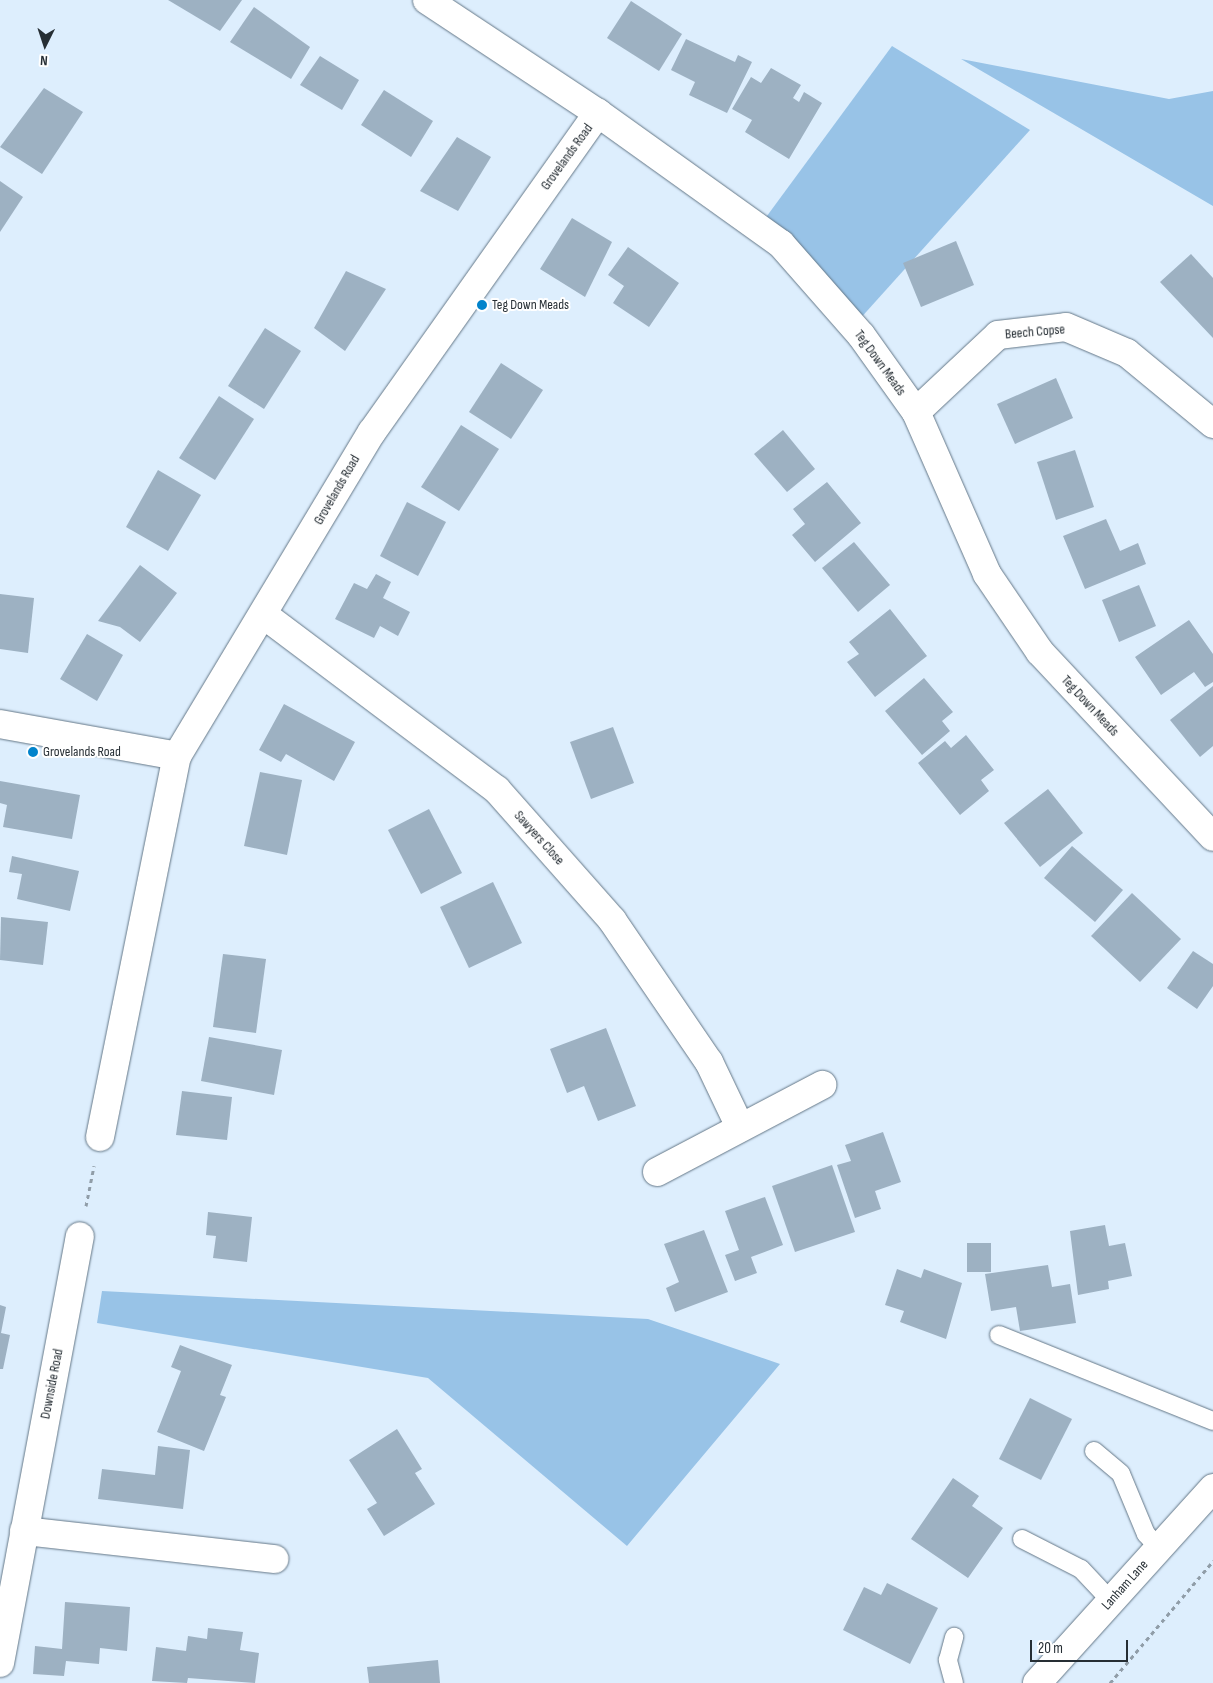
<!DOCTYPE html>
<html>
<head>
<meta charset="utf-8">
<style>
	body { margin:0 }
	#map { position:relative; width:1213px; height:1683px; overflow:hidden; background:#ddeefd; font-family:"Sofia Sans Condensed",sans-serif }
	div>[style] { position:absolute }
	.green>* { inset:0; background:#98c3e7 }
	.building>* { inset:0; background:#9db1c2 }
	.path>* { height:3px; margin-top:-1.5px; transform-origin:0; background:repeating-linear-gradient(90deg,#909da8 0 4px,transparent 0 8px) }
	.roads { filter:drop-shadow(0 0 1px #647787) drop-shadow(0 0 1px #647787) }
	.service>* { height:18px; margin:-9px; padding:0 9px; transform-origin:9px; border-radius:9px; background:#fff }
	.minor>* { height:28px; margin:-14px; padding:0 14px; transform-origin:14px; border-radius:14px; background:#fff }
	.dots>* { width:14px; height:14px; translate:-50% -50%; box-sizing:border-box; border:2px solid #fff; border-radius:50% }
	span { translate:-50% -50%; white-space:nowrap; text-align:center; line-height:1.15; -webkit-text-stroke:4px #fff; paint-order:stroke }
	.street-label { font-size:14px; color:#262e34 }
	.poi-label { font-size:14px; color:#262e34 }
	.left { translate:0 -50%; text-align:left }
	.north { position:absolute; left:20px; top:20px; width:50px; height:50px; -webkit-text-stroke:4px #fff; paint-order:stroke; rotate:184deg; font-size:14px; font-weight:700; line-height:20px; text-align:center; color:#262e34 }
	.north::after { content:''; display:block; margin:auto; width:18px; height:22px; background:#262e34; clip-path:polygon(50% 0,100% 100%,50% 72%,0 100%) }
	.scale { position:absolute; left:1030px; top:1640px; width:98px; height:22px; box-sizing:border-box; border:2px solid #262e34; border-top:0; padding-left:6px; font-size:15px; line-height:18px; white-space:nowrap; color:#262e34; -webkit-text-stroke:4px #fff; paint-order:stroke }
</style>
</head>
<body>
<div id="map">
	<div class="green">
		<div style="clip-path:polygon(892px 46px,1030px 130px,858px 321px,764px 220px)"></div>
		<div style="clip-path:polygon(961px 59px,1169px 99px,1213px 91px,1213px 206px)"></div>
		<div style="clip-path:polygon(102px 1291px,648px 1319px,780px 1364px,627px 1546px,428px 1378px,97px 1323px)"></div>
	</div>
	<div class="building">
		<div style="clip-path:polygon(168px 0,242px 0,220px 31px)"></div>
		<div style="clip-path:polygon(631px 1px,682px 34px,659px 71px,607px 38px)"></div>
		<div style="clip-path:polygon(254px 7px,310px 47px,291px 79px,230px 42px)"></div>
		<div style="clip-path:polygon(686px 39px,735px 62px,738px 55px,752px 62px,727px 113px,689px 95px,695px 82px,671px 70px)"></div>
		<div style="clip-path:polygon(320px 56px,359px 80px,342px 110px,300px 85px)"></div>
		<div style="clip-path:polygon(771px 68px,801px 85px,793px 98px,799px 102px,804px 92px,822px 103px,789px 159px,745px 132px,752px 120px,732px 109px,751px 77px,761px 83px)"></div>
		<div style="clip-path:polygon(44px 88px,83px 112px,42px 174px,0 147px)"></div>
		<div style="clip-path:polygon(384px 90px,433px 121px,411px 157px,361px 125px)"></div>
		<div style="clip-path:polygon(457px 137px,491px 157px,458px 211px,420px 191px)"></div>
		<div style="clip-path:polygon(0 181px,23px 197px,0 232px)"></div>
		<div style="clip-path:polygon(572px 218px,612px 242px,585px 297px,540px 269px)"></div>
		<div style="clip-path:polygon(956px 241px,974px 285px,921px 307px,903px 263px)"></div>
		<div style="clip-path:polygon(628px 247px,679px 283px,649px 327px,613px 303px,624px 286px,608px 275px)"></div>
		<div style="clip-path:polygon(1191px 254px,1213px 278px,1213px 338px,1160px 282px)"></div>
		<div style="clip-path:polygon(346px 271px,386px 289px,345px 351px,314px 328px)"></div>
		<div style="clip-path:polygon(265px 328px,301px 351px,264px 409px,228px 386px)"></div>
		<div style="clip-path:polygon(501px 363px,543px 390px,511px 439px,469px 412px)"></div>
		<div style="clip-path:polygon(1056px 378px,1073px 418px,1015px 444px,997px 404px)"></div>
		<div style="clip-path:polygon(219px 396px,254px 419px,215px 480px,179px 458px)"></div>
		<div style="clip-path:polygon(461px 425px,499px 449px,459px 511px,421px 487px)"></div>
		<div style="clip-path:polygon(783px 430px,815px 469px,787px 492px,754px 454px)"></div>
		<div style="clip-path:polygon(1075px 450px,1094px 507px,1056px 520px,1037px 462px)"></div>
		<div style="clip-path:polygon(158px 470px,201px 495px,168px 551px,126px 527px)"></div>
		<div style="clip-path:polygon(827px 482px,861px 523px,815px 562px,792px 535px,805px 524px,793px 509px)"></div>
		<div style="clip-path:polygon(407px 502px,446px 522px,418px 576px,380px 556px)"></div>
		<div style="clip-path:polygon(1106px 519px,1120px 551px,1138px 543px,1146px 564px,1085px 589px,1063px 536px)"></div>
		<div style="clip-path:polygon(854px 542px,890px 585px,858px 612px,822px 568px)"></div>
		<div style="clip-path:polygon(140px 565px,177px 593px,140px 642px,120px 627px,98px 621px)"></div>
		<div style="clip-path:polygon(376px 574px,391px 582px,383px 598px,410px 612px,398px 636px,380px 626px,374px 638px,335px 619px,354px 583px,367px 589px)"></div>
		<div style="clip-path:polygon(1139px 585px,1156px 626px,1119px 642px,1102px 600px)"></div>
		<div style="clip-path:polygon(0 594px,34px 598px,28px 653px,0 649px)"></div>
		<div style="clip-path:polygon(890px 609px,927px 656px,875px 697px,847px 662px,859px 654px,849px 642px)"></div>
		<div style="clip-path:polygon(1189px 620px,1213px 654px,1213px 682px,1205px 687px,1194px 672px,1161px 695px,1135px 657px)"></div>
		<div style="clip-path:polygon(87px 634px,123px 655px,97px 701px,60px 679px)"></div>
		<div style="clip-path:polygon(924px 678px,953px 712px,942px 721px,950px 731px,922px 755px,885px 711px)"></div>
		<div style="clip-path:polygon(1213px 686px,1213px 746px,1200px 757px,1170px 720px)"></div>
		<div style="clip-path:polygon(284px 704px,355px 742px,334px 781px,286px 754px,281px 762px,259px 750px)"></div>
		<div style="clip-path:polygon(613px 727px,634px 783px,591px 799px,570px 742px)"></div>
		<div style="clip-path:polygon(966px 735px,994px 770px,981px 780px,989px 791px,960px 815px,918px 763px,945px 741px,951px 748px)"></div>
		<div style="clip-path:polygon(260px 772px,302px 780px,287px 855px,244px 846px)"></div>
		<div style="clip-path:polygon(0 781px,80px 795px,72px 839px,3px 827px,7px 805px,0 803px)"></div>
		<div style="clip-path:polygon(1048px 789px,1083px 833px,1040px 867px,1004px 823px)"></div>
		<div style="clip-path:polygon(429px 809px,462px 873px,421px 894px,388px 830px)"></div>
		<div style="clip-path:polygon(1072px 846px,1123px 890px,1095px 922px,1044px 878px)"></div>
		<div style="clip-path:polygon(12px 856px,79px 871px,70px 911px,17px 899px,22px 874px,9px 872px)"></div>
		<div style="clip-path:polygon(493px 882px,522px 943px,469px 968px,440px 907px)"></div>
		<div style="clip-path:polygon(1132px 893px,1181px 939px,1140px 982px,1091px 936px)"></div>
		<div style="clip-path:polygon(1px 917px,48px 922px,43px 965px,0 960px)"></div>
		<div style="clip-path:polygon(1193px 951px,1213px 964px,1213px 986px,1197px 1009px,1167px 988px)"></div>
		<div style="clip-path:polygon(223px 954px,266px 959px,256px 1033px,213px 1027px)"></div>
		<div style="clip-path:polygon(606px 1028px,636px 1106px,598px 1121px,584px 1086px,567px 1093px,550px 1049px)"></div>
		<div style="clip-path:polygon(209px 1037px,282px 1050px,274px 1095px,201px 1081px)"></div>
		<div style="clip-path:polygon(182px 1091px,232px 1097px,227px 1140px,176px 1135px)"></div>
		<div style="clip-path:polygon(883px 1132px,901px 1182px,875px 1191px,881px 1209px,855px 1218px,837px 1165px,851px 1161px,845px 1145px)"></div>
		<div style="clip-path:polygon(832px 1165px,855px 1232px,795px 1252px,772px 1186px)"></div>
		<div style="clip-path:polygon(765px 1197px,783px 1245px,751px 1257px,757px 1273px,735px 1281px,725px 1255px,739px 1250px,725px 1211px)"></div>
		<div style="clip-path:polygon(208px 1212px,252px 1217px,247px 1262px,213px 1258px,216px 1236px,206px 1235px)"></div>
		<div style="clip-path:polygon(1105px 1225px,1109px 1246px,1125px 1243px,1132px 1276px,1108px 1281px,1109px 1289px,1078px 1295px,1070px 1231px)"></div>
		<div style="clip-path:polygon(704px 1230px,728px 1292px,675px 1312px,666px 1288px,679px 1282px,664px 1244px)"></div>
		<div style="clip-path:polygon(967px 1243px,991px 1243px,991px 1272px,967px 1272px)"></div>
		<div style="clip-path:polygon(1048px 1265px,1052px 1287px,1070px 1284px,1076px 1323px,1020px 1331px,1016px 1307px,991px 1311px,985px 1274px)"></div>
		<div style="clip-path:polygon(897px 1269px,921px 1278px,924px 1269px,962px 1283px,946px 1339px,900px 1322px,904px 1311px,885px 1305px)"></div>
		<div style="clip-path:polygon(0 1305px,6px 1307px,1px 1333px,10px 1335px,3px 1369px,0 1369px)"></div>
		<div style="clip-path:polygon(180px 1345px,232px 1365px,220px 1395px,226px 1397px,204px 1451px,157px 1432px,181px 1371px,171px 1367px)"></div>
		<div style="clip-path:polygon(1030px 1398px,1072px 1419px,1041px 1480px,999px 1459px)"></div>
		<div style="clip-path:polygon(397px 1429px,422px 1469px,415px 1473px,435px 1504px,384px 1536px,367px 1509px,377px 1503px,349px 1460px)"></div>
		<div style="clip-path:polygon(158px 1446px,190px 1450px,183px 1509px,98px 1499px,102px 1469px,155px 1475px)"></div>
		<div style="clip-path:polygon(953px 1478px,979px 1496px,972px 1506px,1003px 1528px,968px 1578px,911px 1539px)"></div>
		<div style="clip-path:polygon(887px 1583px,938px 1608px,910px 1664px,843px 1630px,864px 1587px,881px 1595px)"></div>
		<div style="clip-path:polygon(65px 1602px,130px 1607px,127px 1651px,100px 1648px,99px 1664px,66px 1661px,64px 1676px,33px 1674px,35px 1646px,62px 1649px)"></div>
		<div style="clip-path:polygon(208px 1628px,243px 1632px,240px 1650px,259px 1653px,255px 1683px,188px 1678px,187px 1683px,152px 1681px,156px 1647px,186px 1651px,188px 1636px,207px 1639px)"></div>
		<div style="clip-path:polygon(438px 1660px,440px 1683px,369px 1683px,367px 1667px)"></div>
	</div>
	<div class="path">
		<div style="left:86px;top:1206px;width:41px;rotate:-78.7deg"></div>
		<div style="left:1110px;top:1683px;width:160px;rotate:-49.8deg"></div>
	</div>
	<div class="roads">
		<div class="service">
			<div style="left:999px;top:1335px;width:231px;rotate:21.9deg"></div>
			<div style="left:1094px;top:1451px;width:35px;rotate:40deg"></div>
			<div style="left:1121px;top:1474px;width:65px;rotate:67.4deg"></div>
			<div style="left:1146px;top:1534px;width:19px;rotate:47deg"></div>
			<div style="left:1022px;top:1539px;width:66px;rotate:27deg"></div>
			<div style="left:1081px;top:1569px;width:44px;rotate:46.8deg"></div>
			<div style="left:954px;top:1683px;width:24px;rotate:-105deg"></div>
			<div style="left:948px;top:1660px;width:24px;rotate:-75deg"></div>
		</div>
		<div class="minor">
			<div style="left:427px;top:0;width:205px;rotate:33.5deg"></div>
			<div style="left:598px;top:113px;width:225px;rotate:35.6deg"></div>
			<div style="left:781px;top:244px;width:121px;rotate:48.7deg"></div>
			<div style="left:861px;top:335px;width:95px;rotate:54.5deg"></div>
			<div style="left:916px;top:412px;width:177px;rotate:66.3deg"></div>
			<div style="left:987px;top:574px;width:94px;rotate:55.8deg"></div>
			<div style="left:1040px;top:652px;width:253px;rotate:46.9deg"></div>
			<div style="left:916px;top:412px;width:112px;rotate:-43.2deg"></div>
			<div style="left:998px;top:335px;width:68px;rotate:-6.7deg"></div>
			<div style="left:1066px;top:327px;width:66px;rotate:23.1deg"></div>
			<div style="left:1127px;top:353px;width:112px;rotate:39.5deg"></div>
			<div style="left:264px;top:615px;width:291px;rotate:36.9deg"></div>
			<div style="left:497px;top:790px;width:174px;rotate:48.5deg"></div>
			<div style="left:612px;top:920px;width:172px;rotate:55.7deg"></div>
			<div style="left:709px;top:1062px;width:72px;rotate:64.5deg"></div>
			<div style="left:0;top:724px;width:180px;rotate:10.2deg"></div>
			<div style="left:100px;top:1137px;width:389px;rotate:-78.6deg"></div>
			<div style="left:177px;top:756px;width:378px;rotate:-59deg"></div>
			<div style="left:372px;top:432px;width:391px;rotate:-54.7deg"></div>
			<div style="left:657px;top:1172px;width:187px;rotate:-27.8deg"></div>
			<div style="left:24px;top:1531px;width:252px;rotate:6.4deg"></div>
			<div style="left:0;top:1663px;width:434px;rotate:-79.4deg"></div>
			<div style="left:1037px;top:1683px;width:263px;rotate:-47.9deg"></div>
		</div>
	</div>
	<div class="dots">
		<div style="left:482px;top:305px;background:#0183cb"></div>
		<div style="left:33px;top:752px;background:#0183cb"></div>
	</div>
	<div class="street-label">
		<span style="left:567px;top:157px;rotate:-54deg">Grovelands Road</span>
		<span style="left:1035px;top:332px;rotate:-5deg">Beech Copse</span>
		<span style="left:880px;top:363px;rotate:54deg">Teg Down Meads</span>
		<span style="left:337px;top:490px;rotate:-60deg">Grovelands Road</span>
		<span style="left:1090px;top:706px;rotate:47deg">Teg Down Meads</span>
		<span style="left:539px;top:838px;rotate:48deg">Sawyers Close</span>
		<span style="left:52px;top:1384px;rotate:-79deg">Downside Road</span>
		<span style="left:1125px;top:1585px;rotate:-48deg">Lanham Lane</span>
	</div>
	<div class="poi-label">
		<span class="left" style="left:492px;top:305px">Teg Down Meads</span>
		<span class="left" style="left:43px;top:752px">Grovelands Road</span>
	</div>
	<div class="north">N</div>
	<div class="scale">20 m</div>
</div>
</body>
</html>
